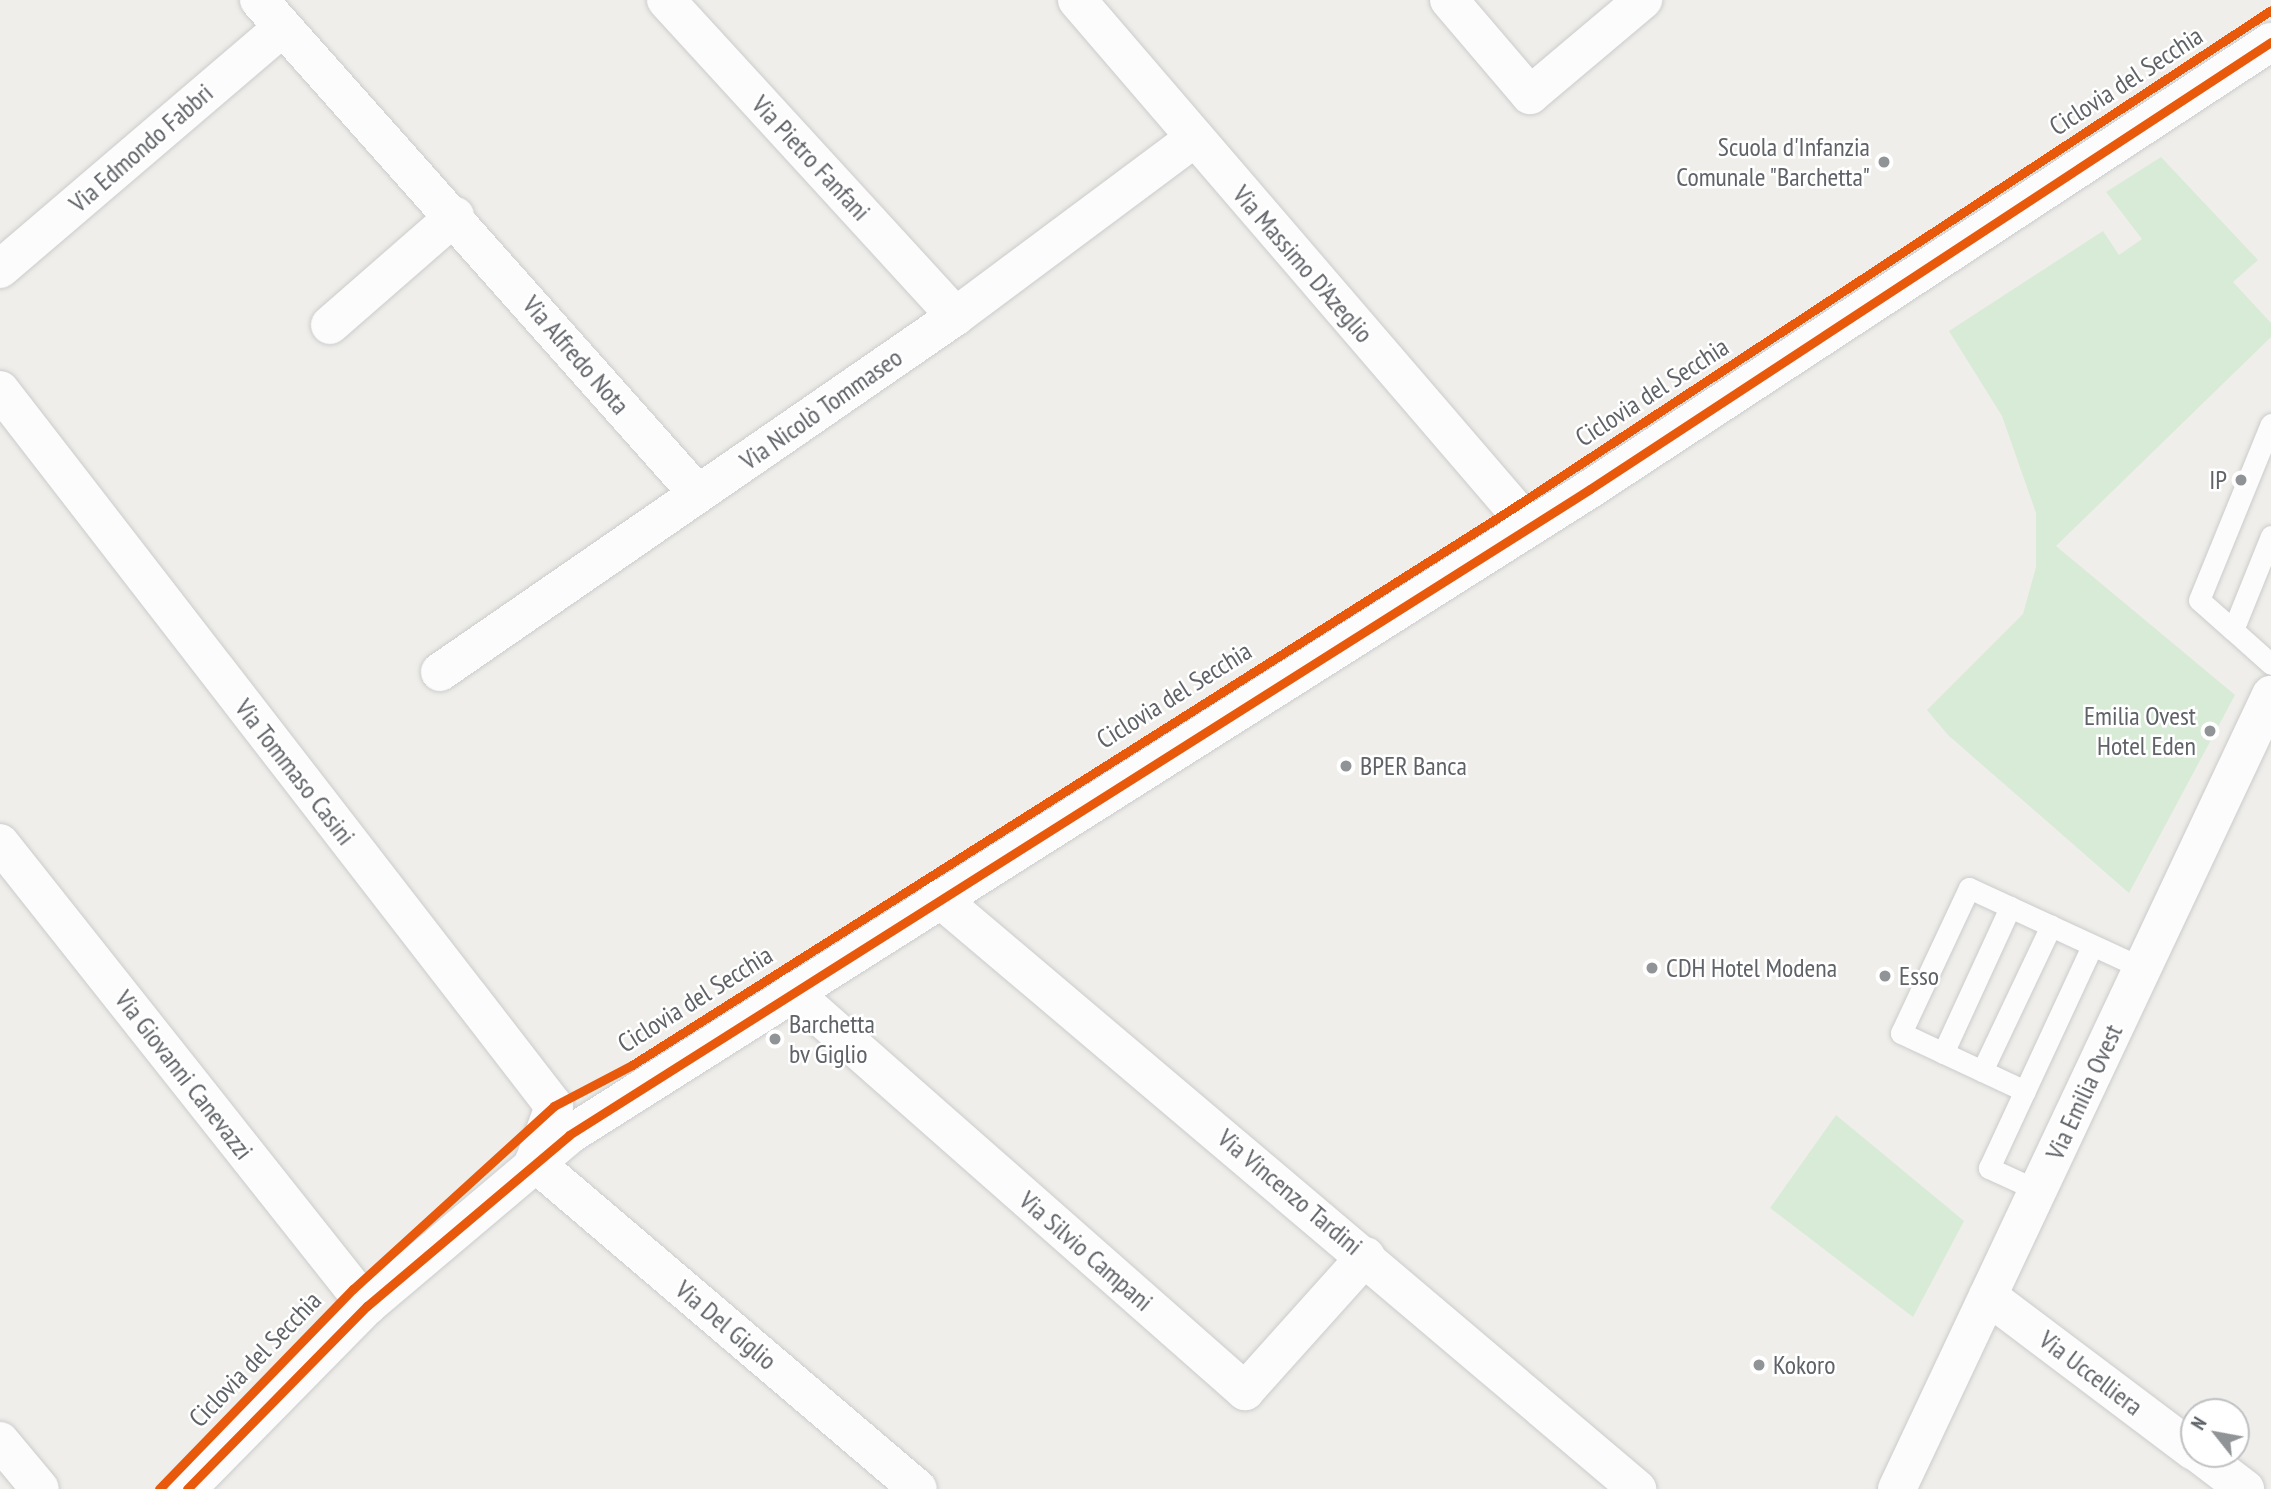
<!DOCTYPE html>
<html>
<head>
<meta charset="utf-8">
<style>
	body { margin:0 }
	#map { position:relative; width:2271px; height:1489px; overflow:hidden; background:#efeeea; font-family:"PT Sans Narrow",sans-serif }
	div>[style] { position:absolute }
	.green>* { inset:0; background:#d8ebd6 }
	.roads { filter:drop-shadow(0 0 2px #cbcccc) drop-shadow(0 0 2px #cbcccc) }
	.service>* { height:21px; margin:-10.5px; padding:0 10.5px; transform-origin:10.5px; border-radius:10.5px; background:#fdfcfc }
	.minor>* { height:38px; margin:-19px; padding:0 19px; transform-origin:19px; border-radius:19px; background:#fdfcfc }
	.tertiary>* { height:38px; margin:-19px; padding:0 19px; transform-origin:19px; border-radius:19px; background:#fdfcfc }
	.secondary>* { height:38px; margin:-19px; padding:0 19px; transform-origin:19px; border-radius:19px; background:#fdfcfc }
	.cycleway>* { height:9px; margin:-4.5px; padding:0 4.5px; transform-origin:4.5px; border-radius:4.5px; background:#e8590c }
	.dots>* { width:19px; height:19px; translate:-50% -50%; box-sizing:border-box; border:4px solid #fff; border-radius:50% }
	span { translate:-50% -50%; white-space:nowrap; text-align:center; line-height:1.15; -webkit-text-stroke:5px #fff; paint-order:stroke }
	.street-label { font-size:26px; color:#5f6368 }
	.poi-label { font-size:26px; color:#5f6368 }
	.right { translate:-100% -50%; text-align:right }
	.left { translate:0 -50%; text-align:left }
	.north { position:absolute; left:2180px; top:1398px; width:70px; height:70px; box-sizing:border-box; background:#fff; border:2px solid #bfc1c3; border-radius:50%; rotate:301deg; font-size:19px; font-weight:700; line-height:28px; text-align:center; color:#5f6368 }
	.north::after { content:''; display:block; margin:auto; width:24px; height:32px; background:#919496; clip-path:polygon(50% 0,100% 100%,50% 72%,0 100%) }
</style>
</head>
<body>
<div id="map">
	<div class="green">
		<div style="clip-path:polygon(2161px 157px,2258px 260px,2233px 282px,2271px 323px,2271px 337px,2056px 546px,2235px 695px,2129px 893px,1948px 735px,1927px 710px,2023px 614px,2036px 567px,2036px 513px,2002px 416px,1949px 331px,2103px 231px,2119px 255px,2142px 239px,2106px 192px)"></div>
		<div style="clip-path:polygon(1836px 1115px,1964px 1221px,1913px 1317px,1770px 1208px)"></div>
	</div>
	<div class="roads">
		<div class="service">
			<div style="left:2271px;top:536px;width:101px;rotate:112deg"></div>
			<div style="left:2233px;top:630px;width:51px;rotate:41.8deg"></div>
			<div style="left:2233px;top:630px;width:45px;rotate:-138.6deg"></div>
			<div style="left:2199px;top:600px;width:190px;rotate:-67.8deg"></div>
			<div style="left:1943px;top:1053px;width:161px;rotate:-65.3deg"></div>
			<div style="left:1982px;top:1071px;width:161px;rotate:-64.6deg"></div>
			<div style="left:2025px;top:1091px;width:137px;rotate:-154.9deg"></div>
			<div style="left:1901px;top:1033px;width:160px;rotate:-64.9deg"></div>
			<div style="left:1969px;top:888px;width:191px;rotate:24.8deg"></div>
			<div style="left:2037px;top:1190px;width:53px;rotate:-155.4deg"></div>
			<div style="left:1989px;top:1168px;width:245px;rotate:-65.1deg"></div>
		</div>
		<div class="minor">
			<div style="left:259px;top:0;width:661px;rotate:48.37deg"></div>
			<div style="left:666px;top:0;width:429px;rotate:47.5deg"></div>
			<div style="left:1077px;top:0;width:695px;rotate:49.32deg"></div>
			<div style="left:1449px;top:0;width:125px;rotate:49.5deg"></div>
			<div style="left:1530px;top:95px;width:148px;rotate:-40.1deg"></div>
			<div style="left:0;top:269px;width:372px;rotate:-40.5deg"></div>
			<div style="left:330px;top:325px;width:166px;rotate:-41.1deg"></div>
			<div style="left:0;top:390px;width:905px;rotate:52.27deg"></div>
			<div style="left:554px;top:1106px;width:59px;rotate:109.7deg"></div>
			<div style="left:534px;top:1162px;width:504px;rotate:40.42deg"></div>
			<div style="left:440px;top:672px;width:627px;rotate:-34.6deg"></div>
			<div style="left:956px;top:316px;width:298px;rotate:-36.7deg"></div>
			<div style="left:0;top:843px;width:591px;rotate:51.6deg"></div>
			<div style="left:939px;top:898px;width:915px;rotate:40.25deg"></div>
			<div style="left:792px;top:992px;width:604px;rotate:41.37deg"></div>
			<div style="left:1245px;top:1391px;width:181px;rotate:-48.1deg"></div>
			<div style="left:1988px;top:1296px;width:258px;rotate:37deg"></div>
			<div style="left:0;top:1441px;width:62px;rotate:50.2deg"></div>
			<div style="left:2199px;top:1454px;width:58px;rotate:37.3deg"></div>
		</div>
		<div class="tertiary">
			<div style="left:187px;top:1489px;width:257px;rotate:-45.5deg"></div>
			<div style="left:367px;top:1306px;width:265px;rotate:-40.2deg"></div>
			<div style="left:569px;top:1135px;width:1208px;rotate:-32.32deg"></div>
			<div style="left:1590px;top:489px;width:815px;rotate:-33.28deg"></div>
		</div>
		<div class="secondary">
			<div style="left:1897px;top:1489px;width:878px;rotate:-64.78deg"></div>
		</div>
	</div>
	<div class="cycleway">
		<div style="left:159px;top:1489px;width:279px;rotate:-45.9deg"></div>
		<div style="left:353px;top:1289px;width:272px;rotate:-42.3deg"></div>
		<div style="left:554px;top:1106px;width:88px;rotate:-27.7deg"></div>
		<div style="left:632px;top:1065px;width:1042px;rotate:-32.3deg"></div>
		<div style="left:1513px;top:508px;width:907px;rotate:-33.3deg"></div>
		<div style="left:187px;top:1489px;width:257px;rotate:-45.5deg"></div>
		<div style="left:367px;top:1306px;width:265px;rotate:-40.2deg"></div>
		<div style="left:569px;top:1135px;width:1208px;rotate:-32.32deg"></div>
		<div style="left:1590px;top:489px;width:815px;rotate:-33.28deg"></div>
	</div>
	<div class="dots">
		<div style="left:1884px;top:162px;background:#919496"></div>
		<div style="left:2241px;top:480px;background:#919496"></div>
		<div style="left:2210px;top:731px;background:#919496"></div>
		<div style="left:1346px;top:766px;background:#919496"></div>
		<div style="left:1652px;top:968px;background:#919496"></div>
		<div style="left:1885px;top:976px;background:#919496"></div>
		<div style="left:775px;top:1039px;background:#919496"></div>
		<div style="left:1759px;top:1365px;background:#919496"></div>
	</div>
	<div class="street-label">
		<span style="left:2126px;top:81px;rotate:-33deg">Ciclovia del Secchia</span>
		<span style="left:141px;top:148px;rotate:-41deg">Via Edmondo Fabbri</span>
		<span style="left:811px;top:158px;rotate:47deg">Via Pietro Fanfani</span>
		<span style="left:1303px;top:264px;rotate:49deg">Via Massimo D'Azeglio</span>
		<span style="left:576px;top:355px;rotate:49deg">Via Alfredo Nota</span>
		<span style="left:1652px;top:392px;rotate:-33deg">Ciclovia del Secchia</span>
		<span style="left:821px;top:409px;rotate:-35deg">Via Nicolò Tommaseo</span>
		<span style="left:1174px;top:695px;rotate:-32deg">Ciclovia del Secchia</span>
		<span style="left:295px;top:772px;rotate:52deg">Via Tommaso Casini</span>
		<span style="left:695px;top:999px;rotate:-32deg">Ciclovia del Secchia</span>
		<span style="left:184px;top:1075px;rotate:52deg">Via Giovanni Canevazzi</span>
		<span style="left:2084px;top:1092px;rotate:-65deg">Via Emilia Ovest</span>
		<span style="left:1290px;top:1192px;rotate:40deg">Via Vincenzo Tardini</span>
		<span style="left:1086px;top:1251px;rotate:41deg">Via Silvio Campani</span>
		<span style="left:726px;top:1325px;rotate:40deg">Via Del Giglio</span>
		<span style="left:255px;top:1359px;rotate:-46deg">Ciclovia del Secchia</span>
		<span style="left:2091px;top:1373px;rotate:37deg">Via Uccelliera</span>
	</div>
	<div class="poi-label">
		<span class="right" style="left:1870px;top:162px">Scuola d'Infanzia<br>Comunale "Barchetta"</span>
		<span class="right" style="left:2227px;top:480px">IP</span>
		<span class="right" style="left:2196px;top:731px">Emilia Ovest<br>Hotel Eden</span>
		<span class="left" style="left:1360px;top:766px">BPER Banca</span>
		<span class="left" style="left:1666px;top:968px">CDH Hotel Modena</span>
		<span class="left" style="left:1899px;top:976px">Esso</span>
		<span class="left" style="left:789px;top:1039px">Barchetta<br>bv Giglio</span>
		<span class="left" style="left:1773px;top:1365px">Kokoro</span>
	</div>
	<div class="north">N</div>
</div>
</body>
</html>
